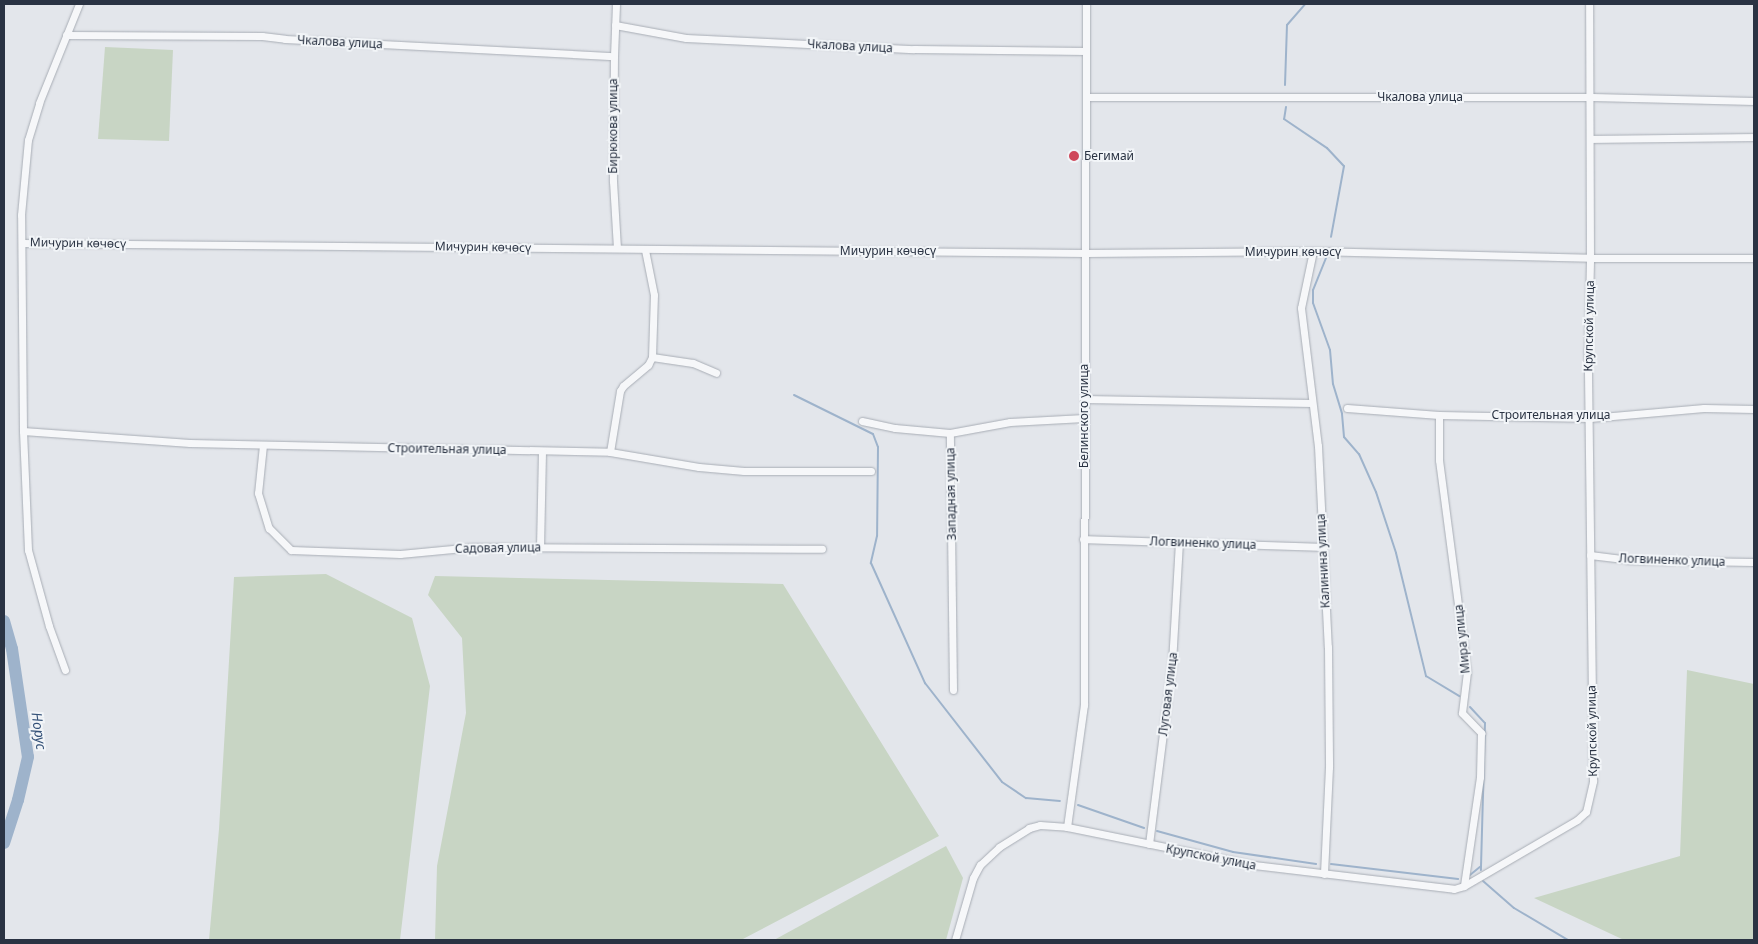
<!DOCTYPE html>
<html>
<head>
<meta charset="utf-8">
<style>
	body { margin:0 }
	#map { position:relative; width:1758px; height:944px; overflow:hidden; background:#e3e6eb; font-family:"Noto Sans",sans-serif }
	div>[style] { position:absolute }
	.green>* { inset:0; background:#c8d5c4 }
	.stream>* { height:2px; margin:-1px; padding:0 1px; transform-origin:1px; border-radius:1px; background:#9eb3cb }
	.river>* { height:12px; margin:-6px; padding:0 6px; transform-origin:6px; border-radius:6px; background:#9eb3cb }
	.roads { filter:drop-shadow(0 0 1px #a8adb5) drop-shadow(0 0 1px #a8adb5) }
	.street>* { height:7px; margin:-3.5px; padding:0 3.5px; transform-origin:3.5px; border-radius:3.5px; background:#f6f7f9 }
	.dots>* { width:14px; height:14px; translate:-50% -50%; box-sizing:border-box; border:2px solid #f2f5f8; border-radius:50% }
	span { translate:-50% -50%; white-space:nowrap; text-align:center; line-height:1.15; -webkit-text-stroke:4px #f2f5f8; paint-order:stroke }
	.street-label { font-size:12px; color:#2a3343 }
	.poi-label { font-size:12px; color:#2a3343 }
	.left { translate:0 -50%; text-align:left }
	.water-label { font-size:14px; color:#345178; font-style:italic }
	.frame { position:absolute; inset:0; border:5px solid #2a3343; pointer-events:none }
</style>
</head>
<body>
<div id="map">
	<div class="green">
		<div style="clip-path:polygon(105px 47px,173px 50px,169px 141px,98px 139px)"></div>
		<div style="clip-path:polygon(326px 574px,412px 618px,430px 686px,400px 940px,209px 940px,219px 829px,234px 577px)"></div>
		<div style="clip-path:polygon(435px 576px,783px 584px,939px 836px,741px 940px,435px 940px,437px 866px,466px 713px,462px 638px,428px 595px)"></div>
		<div style="clip-path:polygon(1687px 670px,1754px 684px,1754px 940px,1624px 940px,1534px 898px,1680px 856px)"></div>
		<div style="clip-path:polygon(946px 846px,963px 878px,946px 940px,774px 940px)"></div>
	</div>
	<div class="stream">
		<div style="left:1285px;top:85px;width:60px;rotate:-88.1deg"></div>
		<div style="left:1287px;top:25px;width:28px;rotate:-49deg"></div>
		<div style="left:1286px;top:107px;width:12px;rotate:99deg"></div>
		<div style="left:1284px;top:119px;width:52px;rotate:34deg"></div>
		<div style="left:1327px;top:148px;width:25px;rotate:47deg"></div>
		<div style="left:1344px;top:166px;width:72px;rotate:100.4deg"></div>
		<div style="left:1326px;top:258px;width:35px;rotate:112deg"></div>
		<div style="left:1313px;top:290px;width:13px;rotate:90deg"></div>
		<div style="left:1313px;top:303px;width:50px;rotate:70.1deg"></div>
		<div style="left:1330px;top:350px;width:34px;rotate:85deg"></div>
		<div style="left:1333px;top:384px;width:31px;rotate:73deg"></div>
		<div style="left:1342px;top:414px;width:23px;rotate:85deg"></div>
		<div style="left:1344px;top:437px;width:23px;rotate:49deg"></div>
		<div style="left:1359px;top:454px;width:42px;rotate:65.9deg"></div>
		<div style="left:1376px;top:492px;width:64px;rotate:71.8deg"></div>
		<div style="left:1396px;top:553px;width:127px;rotate:76.3deg"></div>
		<div style="left:1426px;top:676px;width:39px;rotate:31deg"></div>
		<div style="left:794px;top:395px;width:88px;rotate:26.3deg"></div>
		<div style="left:873px;top:434px;width:14px;rotate:69deg"></div>
		<div style="left:878px;top:447px;width:89px;rotate:90.6deg"></div>
		<div style="left:877px;top:536px;width:28px;rotate:103deg"></div>
		<div style="left:871px;top:563px;width:132px;rotate:65.8deg"></div>
		<div style="left:925px;top:683px;width:125px;rotate:52.1deg"></div>
		<div style="left:1002px;top:782px;width:29px;rotate:34deg"></div>
		<div style="left:1026px;top:798px;width:34px;rotate:5deg"></div>
		<div style="left:1470px;top:707px;width:22px;rotate:47deg"></div>
		<div style="left:1485px;top:723px;width:147px;rotate:91.6deg"></div>
		<div style="left:1078px;top:805px;width:70px;rotate:19.2deg"></div>
		<div style="left:1157px;top:831px;width:79px;rotate:15.4deg"></div>
		<div style="left:1233px;top:852px;width:84px;rotate:8.2deg"></div>
		<div style="left:1331px;top:864px;width:128px;rotate:6.7deg"></div>
		<div style="left:1470px;top:875px;width:13px;rotate:-39deg"></div>
		<div style="left:1483px;top:881px;width:41px;rotate:41.1deg"></div>
		<div style="left:1514px;top:908px;width:63px;rotate:30.7deg"></div>
	</div>
	<div class="river">
		<div style="left:4px;top:621px;width:29px;rotate:74deg"></div>
		<div style="left:12px;top:649px;width:109px;rotate:81.6deg"></div>
		<div style="left:28px;top:757px;width:44px;rotate:103.1deg"></div>
		<div style="left:18px;top:800px;width:45px;rotate:108deg"></div>
	</div>
	<div class="roads">
		<div class="street">
			<div style="left:616px;top:4px;width:52px;rotate:92.2deg"></div>
			<div style="left:614px;top:56px;width:125px;rotate:90.5deg"></div>
			<div style="left:613px;top:181px;width:67px;rotate:86.6deg"></div>
			<div style="left:615px;top:25px;width:72px;rotate:10.4deg"></div>
			<div style="left:686px;top:38px;width:228px;rotate:2.8deg"></div>
			<div style="left:914px;top:49px;width:172px;rotate:0.7deg"></div>
			<div style="left:66px;top:35px;width:196px;rotate:0.3deg"></div>
			<div style="left:262px;top:36px;width:23px;rotate:7deg"></div>
			<div style="left:285px;top:39px;width:329px;rotate:3deg"></div>
			<div style="left:1086px;top:97px;width:504px"></div>
			<div style="left:1590px;top:97px;width:164px;rotate:1.4deg"></div>
			<div style="left:1590px;top:139px;width:164px;rotate:-0.7deg"></div>
			<div style="left:22px;top:243px;width:1063px;rotate:0.54deg"></div>
			<div style="left:1085px;top:253px;width:228px;rotate:-0.5deg"></div>
			<div style="left:1313px;top:251px;width:277px;rotate:1.4deg"></div>
			<div style="left:1590px;top:258px;width:164px"></div>
			<div style="left:1313px;top:251px;width:58px;rotate:101.9deg"></div>
			<div style="left:1301px;top:308px;width:139px;rotate:83deg"></div>
			<div style="left:1318px;top:446px;width:201px;rotate:87.2deg"></div>
			<div style="left:1328px;top:647px;width:120px;rotate:89.5deg"></div>
			<div style="left:1329px;top:767px;width:107px;rotate:92.7deg"></div>
			<div style="left:652px;top:357px;width:41px;rotate:8.3deg"></div>
			<div style="left:693px;top:363px;width:25px;rotate:23deg"></div>
			<div style="left:1084px;top:399px;width:228px;rotate:1deg"></div>
			<div style="left:1347px;top:408px;width:92px;rotate:4.4deg"></div>
			<div style="left:1439px;top:415px;width:151px;rotate:1.1deg"></div>
			<div style="left:1590px;top:418px;width:114px;rotate:-5deg"></div>
			<div style="left:1704px;top:408px;width:50px;rotate:1.1deg"></div>
			<div style="left:1439px;top:415px;width:45px;rotate:90deg"></div>
			<div style="left:1439px;top:460px;width:214px;rotate:82.5deg"></div>
			<div style="left:1467px;top:672px;width:41px;rotate:97deg"></div>
			<div style="left:1462px;top:713px;width:28px;rotate:46deg"></div>
			<div style="left:1481px;top:733px;width:44px;rotate:91.3deg"></div>
			<div style="left:1480px;top:777px;width:110px;rotate:98.4deg"></div>
			<div style="left:862px;top:421px;width:34px;rotate:12deg"></div>
			<div style="left:895px;top:428px;width:55px;rotate:5.2deg"></div>
			<div style="left:23px;top:431px;width:167px;rotate:4.1deg"></div>
			<div style="left:190px;top:443px;width:420px;rotate:1.2deg"></div>
			<div style="left:610px;top:452px;width:90px;rotate:9.6deg"></div>
			<div style="left:699px;top:467px;width:45px;rotate:5.1deg"></div>
			<div style="left:744px;top:471px;width:127px"></div>
			<div style="left:263px;top:445px;width:48px;rotate:95.9deg"></div>
			<div style="left:258px;top:493px;width:37px;rotate:73deg"></div>
			<div style="left:269px;top:528px;width:31px;rotate:45deg"></div>
			<div style="left:291px;top:550px;width:109px;rotate:2.1deg"></div>
			<div style="left:400px;top:554px;width:74px;rotate:-5.4deg"></div>
			<div style="left:474px;top:547px;width:348px;rotate:0.3deg"></div>
			<div style="left:610px;top:452px;width:62px;rotate:-80.7deg"></div>
			<div style="left:620px;top:391px;width:6px;rotate:-59deg"></div>
			<div style="left:623px;top:386px;width:33px;rotate:-40deg"></div>
			<div style="left:648px;top:365px;width:9px;rotate:-63deg"></div>
			<div style="left:652px;top:357px;width:62px;rotate:-88.2deg"></div>
			<div style="left:654px;top:295px;width:46px;rotate:-101.3deg"></div>
			<div style="left:1083px;top:539px;width:239px;rotate:1.9deg"></div>
			<div style="left:540px;top:547px;width:96px;rotate:-88.8deg"></div>
			<div style="left:1590px;top:555px;width:38px;rotate:7deg"></div>
			<div style="left:1628px;top:560px;width:126px;rotate:0.9deg"></div>
			<div style="left:65px;top:670px;width:47px;rotate:-110deg"></div>
			<div style="left:49px;top:626px;width:79px;rotate:-105.4deg"></div>
			<div style="left:28px;top:550px;width:119px;rotate:-92.4deg"></div>
			<div style="left:23px;top:431px;width:216px;rotate:-90.5deg"></div>
			<div style="left:21px;top:215px;width:75px;rotate:-84.7deg"></div>
			<div style="left:28px;top:140px;width:39px;rotate:-73deg"></div>
			<div style="left:39px;top:103px;width:107px;rotate:-68deg"></div>
			<div style="left:953px;top:690px;width:257px;rotate:-90.7deg"></div>
			<div style="left:950px;top:433px;width:61px;rotate:-10.4deg"></div>
			<div style="left:1010px;top:422px;width:74px;rotate:-3.1deg"></div>
			<div style="left:1067px;top:827px;width:123px;rotate:-82.1deg"></div>
			<div style="left:1084px;top:705px;width:701px;rotate:-89.84deg"></div>
			<div style="left:1149px;top:844px;width:182px;rotate:-82.8deg"></div>
			<div style="left:1172px;top:663px;width:121px;rotate:-86.7deg"></div>
			<div style="left:955px;top:940px;width:65px;rotate:-73.8deg"></div>
			<div style="left:973px;top:878px;width:15px;rotate:-62deg"></div>
			<div style="left:980px;top:865px;width:26px;rotate:-43deg"></div>
			<div style="left:999px;top:847px;width:36px;rotate:-32deg"></div>
			<div style="left:1029px;top:828px;width:11px;rotate:-15deg"></div>
			<div style="left:1040px;top:825px;width:27px;rotate:4deg"></div>
			<div style="left:1067px;top:827px;width:191px;rotate:11.5deg"></div>
			<div style="left:1254px;top:865px;width:201px;rotate:6.8deg"></div>
			<div style="left:1454px;top:889px;width:10px;rotate:-17deg"></div>
			<div style="left:1464px;top:886px;width:131px;rotate:-30.3deg"></div>
			<div style="left:1577px;top:820px;width:12px;rotate:-42deg"></div>
			<div style="left:1586px;top:812px;width:32px;rotate:-77deg"></div>
			<div style="left:1593px;top:781px;width:432px;rotate:-90.7deg"></div>
			<div style="left:1588px;top:349px;width:91px;rotate:-88.7deg"></div>
			<div style="left:1590px;top:258px;width:254px;rotate:-90.2deg"></div>
		</div>
	</div>
	<div class="dots">
		<div style="left:1074px;top:156px;background:#cf485b"></div>
	</div>
	<div class="street-label">
		<span style="left:340px;top:42px;rotate:3deg">Чкалова улица</span>
		<span style="left:850px;top:46px;rotate:3deg">Чкалова улица</span>
		<span style="left:1420px;top:97px">Чкалова улица</span>
		<span style="left:613px;top:126px;rotate:-90deg">Бирюкова улица</span>
		<span style="left:78px;top:243px;rotate:1deg">Мичурин көчөсү</span>
		<span style="left:483px;top:247px;rotate:1deg">Мичурин көчөсү</span>
		<span style="left:888px;top:251px">Мичурин көчөсү</span>
		<span style="left:1293px;top:252px">Мичурин көчөсү</span>
		<span style="left:1589px;top:326px;rotate:-89deg">Крупской улица</span>
		<span style="left:1551px;top:415px">Строительная улица</span>
		<span style="left:1084px;top:416px;rotate:-90deg">Белинского улица</span>
		<span style="left:447px;top:449px;rotate:1deg">Строительная улица</span>
		<span style="left:951px;top:494px;rotate:-91deg">Западная улица</span>
		<span style="left:1203px;top:543px;rotate:2deg">Логвиненко улица</span>
		<span style="left:498px;top:548px;rotate:-1deg">Садовая улица</span>
		<span style="left:1672px;top:560px;rotate:2deg">Логвиненко улица</span>
		<span style="left:1323px;top:561px;rotate:-93deg">Калинина улица</span>
		<span style="left:1462px;top:639px;rotate:-96deg">Мира улица</span>
		<span style="left:1168px;top:694px;rotate:-83deg">Луговая улица</span>
		<span style="left:1592px;top:731px;rotate:-91deg">Крупской улица</span>
		<span style="left:1211px;top:857px;rotate:11deg">Крупской улица</span>
	</div>
	<div class="poi-label">
		<span class="left" style="left:1084px;top:156px">Бегимай</span>
	</div>
	<div class="water-label">
		<span style="left:39px;top:731px;rotate:82deg">Норус</span>
	</div>
	<div class="frame"></div>
</div>
</body>
</html>
